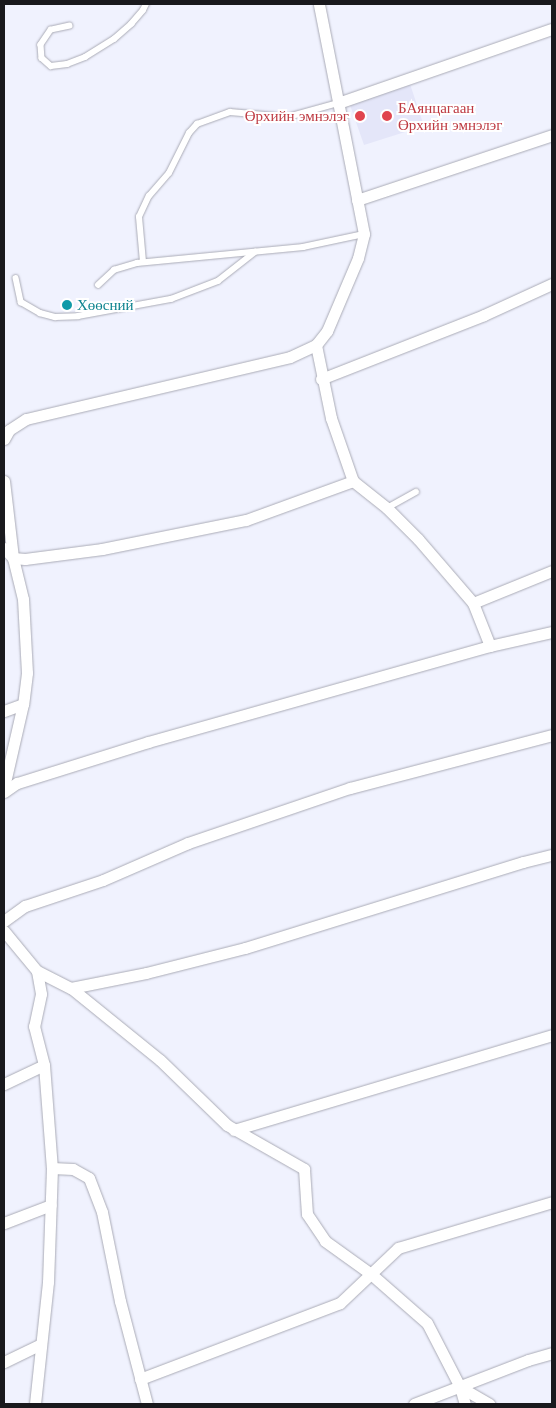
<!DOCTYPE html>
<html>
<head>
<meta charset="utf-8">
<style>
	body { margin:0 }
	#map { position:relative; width:556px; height:1408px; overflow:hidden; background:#f0f2fe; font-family:"Libre Baskerville",serif }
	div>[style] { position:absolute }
	.built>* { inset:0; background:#e4e6f9 }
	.roads { filter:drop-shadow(0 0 1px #aaabb6) drop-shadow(0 0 1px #aaabb6) }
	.service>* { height:5.5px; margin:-2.75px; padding:0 2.75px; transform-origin:2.75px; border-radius:2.75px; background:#fff }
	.minor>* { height:11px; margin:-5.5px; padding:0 5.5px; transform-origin:5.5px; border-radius:5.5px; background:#fff }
	.dots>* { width:14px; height:14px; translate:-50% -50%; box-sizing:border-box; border:2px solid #fff; border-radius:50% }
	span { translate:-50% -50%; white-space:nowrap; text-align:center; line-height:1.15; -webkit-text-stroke:4px #fff; paint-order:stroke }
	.health-label { font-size:15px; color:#be3a42 }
	.left { translate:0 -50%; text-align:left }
	.right { translate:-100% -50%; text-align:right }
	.culture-label { font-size:15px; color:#0d838f }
	.frame { position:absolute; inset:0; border:5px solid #19191d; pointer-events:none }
</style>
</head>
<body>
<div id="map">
	<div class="built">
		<div style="clip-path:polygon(410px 84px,424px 126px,364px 145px,350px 105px)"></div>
	</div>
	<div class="roads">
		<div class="service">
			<div style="left:70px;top:26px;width:19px;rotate:168deg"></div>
			<div style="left:51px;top:30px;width:18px;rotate:124deg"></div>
			<div style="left:41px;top:45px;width:13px;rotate:86deg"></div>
			<div style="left:42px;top:58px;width:12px;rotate:42deg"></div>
			<div style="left:51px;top:66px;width:16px;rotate:-7deg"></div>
			<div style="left:67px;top:64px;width:19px;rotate:-21deg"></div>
			<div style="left:85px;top:57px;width:34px;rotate:-32deg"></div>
			<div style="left:114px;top:39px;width:23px;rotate:-41deg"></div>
			<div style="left:131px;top:24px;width:18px;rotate:-49deg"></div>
			<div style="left:143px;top:10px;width:7px;rotate:-63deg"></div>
			<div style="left:143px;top:262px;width:45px;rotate:-95.1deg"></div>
			<div style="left:139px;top:217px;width:23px;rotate:-65deg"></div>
			<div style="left:149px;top:196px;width:30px;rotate:-49deg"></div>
			<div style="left:169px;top:173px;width:45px;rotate:-63.4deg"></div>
			<div style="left:189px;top:133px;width:12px;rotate:-48deg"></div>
			<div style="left:197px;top:124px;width:35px;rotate:-20deg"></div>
			<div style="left:230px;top:112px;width:58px;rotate:4.9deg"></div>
			<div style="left:288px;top:117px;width:52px;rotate:-15.6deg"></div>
			<div style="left:16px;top:278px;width:25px;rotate:78deg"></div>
			<div style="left:21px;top:302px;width:22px;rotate:30deg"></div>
			<div style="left:40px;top:313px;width:16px;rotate:15deg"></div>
			<div style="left:55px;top:317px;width:23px;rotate:-2deg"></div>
			<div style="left:78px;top:316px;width:95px;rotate:-10.4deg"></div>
			<div style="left:171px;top:299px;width:50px;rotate:-21deg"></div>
			<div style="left:218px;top:281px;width:47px;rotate:-38.1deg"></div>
			<div style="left:98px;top:285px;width:22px;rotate:-43deg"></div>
			<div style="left:114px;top:270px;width:24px;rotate:-17deg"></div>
			<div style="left:137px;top:263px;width:167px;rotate:-5.5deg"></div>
			<div style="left:303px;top:247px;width:62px;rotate:-12deg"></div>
			<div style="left:387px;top:508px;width:33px;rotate:-29deg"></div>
		</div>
		<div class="minor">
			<div style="left:338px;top:103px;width:226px;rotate:-19.1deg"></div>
			<div style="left:357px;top:200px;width:206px;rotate:-18.4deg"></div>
			<div style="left:316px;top:345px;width:75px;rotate:78.4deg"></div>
			<div style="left:331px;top:418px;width:67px;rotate:70.8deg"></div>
			<div style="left:353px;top:481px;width:43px;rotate:38.5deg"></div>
			<div style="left:387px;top:508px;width:44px;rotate:45deg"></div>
			<div style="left:418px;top:539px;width:84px;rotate:49.3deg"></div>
			<div style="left:473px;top:603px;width:46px;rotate:68.4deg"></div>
			<div style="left:321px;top:379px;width:175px;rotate:-21.4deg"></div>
			<div style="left:484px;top:315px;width:75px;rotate:-24.5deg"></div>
			<div style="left:4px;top:439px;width:10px;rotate:-61deg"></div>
			<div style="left:9px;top:430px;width:20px;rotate:-33deg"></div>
			<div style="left:26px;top:419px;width:271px;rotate:-13.2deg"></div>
			<div style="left:290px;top:357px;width:29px;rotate:-25deg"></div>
			<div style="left:316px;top:345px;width:18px;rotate:-52deg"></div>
			<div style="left:327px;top:331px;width:79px;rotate:-67deg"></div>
			<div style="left:358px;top:258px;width:25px;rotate:-76deg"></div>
			<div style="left:364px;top:234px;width:234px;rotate:-101.1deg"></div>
			<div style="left:4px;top:481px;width:78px;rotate:83.3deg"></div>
			<div style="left:13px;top:558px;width:42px;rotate:76.3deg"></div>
			<div style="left:23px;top:599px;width:74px;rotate:86.9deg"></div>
			<div style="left:27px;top:673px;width:31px;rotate:97deg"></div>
			<div style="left:23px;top:704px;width:85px;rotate:102.9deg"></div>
			<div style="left:4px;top:548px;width:13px;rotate:48deg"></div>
			<div style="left:13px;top:558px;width:12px;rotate:5deg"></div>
			<div style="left:25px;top:559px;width:78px;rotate:-7.4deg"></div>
			<div style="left:102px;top:549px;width:147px;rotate:-11.4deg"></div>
			<div style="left:246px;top:520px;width:114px;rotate:-20deg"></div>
			<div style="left:473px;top:603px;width:85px;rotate:-22.1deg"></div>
			<div style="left:4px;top:711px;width:20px;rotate:-20deg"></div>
			<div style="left:4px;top:792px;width:16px;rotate:-35deg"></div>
			<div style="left:17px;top:783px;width:137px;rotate:-17.4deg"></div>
			<div style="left:148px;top:742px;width:355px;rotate:-15.7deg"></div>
			<div style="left:490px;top:646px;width:64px;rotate:-12.7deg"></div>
			<div style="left:4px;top:921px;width:26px;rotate:-36deg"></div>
			<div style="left:25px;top:906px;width:82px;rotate:-18.4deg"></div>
			<div style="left:103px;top:880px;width:93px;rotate:-23.5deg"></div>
			<div style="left:188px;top:843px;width:171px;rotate:-18.8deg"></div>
			<div style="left:350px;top:788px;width:209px;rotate:-14.7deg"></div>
			<div style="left:4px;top:931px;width:52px;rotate:50.5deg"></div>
			<div style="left:37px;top:971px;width:23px;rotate:80deg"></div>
			<div style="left:41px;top:994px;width:33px;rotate:102deg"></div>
			<div style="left:34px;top:1026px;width:40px;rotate:75.6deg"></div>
			<div style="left:44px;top:1065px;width:103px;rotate:85.6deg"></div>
			<div style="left:52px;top:1168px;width:114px;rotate:92deg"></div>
			<div style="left:48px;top:1282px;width:123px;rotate:96.1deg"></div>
			<div style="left:37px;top:971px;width:38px;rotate:27deg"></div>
			<div style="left:71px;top:988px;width:114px;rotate:39deg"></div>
			<div style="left:160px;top:1060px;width:93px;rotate:44.1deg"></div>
			<div style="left:227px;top:1125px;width:89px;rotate:29.7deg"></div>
			<div style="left:304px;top:1169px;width:45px;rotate:86.2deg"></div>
			<div style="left:307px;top:1214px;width:32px;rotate:56deg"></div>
			<div style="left:325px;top:1241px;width:57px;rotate:35.7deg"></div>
			<div style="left:371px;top:1274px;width:74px;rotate:41.2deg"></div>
			<div style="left:427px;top:1323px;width:72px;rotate:62.7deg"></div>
			<div style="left:460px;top:1387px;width:34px;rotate:30deg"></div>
			<div style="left:71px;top:988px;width:76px;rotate:-11.3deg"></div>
			<div style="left:146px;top:973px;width:102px;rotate:-14.2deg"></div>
			<div style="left:245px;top:948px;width:291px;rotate:-17.2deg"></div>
			<div style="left:523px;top:862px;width:30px;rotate:-14deg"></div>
			<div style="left:4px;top:1084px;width:44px;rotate:-25.4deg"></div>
			<div style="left:234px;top:1130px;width:332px;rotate:-16.6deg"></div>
			<div style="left:52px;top:1168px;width:21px;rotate:3deg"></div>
			<div style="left:73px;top:1169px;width:18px;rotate:29deg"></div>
			<div style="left:89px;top:1178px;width:36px;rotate:69deg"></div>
			<div style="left:102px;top:1212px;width:91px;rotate:78.6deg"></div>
			<div style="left:120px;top:1301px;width:106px;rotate:75.3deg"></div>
			<div style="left:4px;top:1223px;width:50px;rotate:-21deg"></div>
			<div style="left:4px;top:1362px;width:41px;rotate:-25.9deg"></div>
			<div style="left:140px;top:1379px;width:214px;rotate:-20.8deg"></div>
			<div style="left:340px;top:1303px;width:80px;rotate:-43.5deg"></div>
			<div style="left:398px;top:1248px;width:161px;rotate:-16.6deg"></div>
			<div style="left:460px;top:1387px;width:18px;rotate:74deg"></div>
			<div style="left:414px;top:1404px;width:122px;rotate:-21.1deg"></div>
			<div style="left:528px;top:1360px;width:25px;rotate:-16deg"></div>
		</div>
	</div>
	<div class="dots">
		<div style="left:360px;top:116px;background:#e0444e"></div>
		<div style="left:387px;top:116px;background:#e0444e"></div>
		<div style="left:67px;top:305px;background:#0f9aa8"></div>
	</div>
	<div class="health-label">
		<span class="left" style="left:398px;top:116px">БАянцагаан<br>Өрхийн эмнэлэг</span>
		<span class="right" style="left:349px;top:116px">Өрхийн эмнэлэг</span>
	</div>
	<div class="culture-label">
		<span class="left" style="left:77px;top:305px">Хөөсний</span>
	</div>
	<div class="frame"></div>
</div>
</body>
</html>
